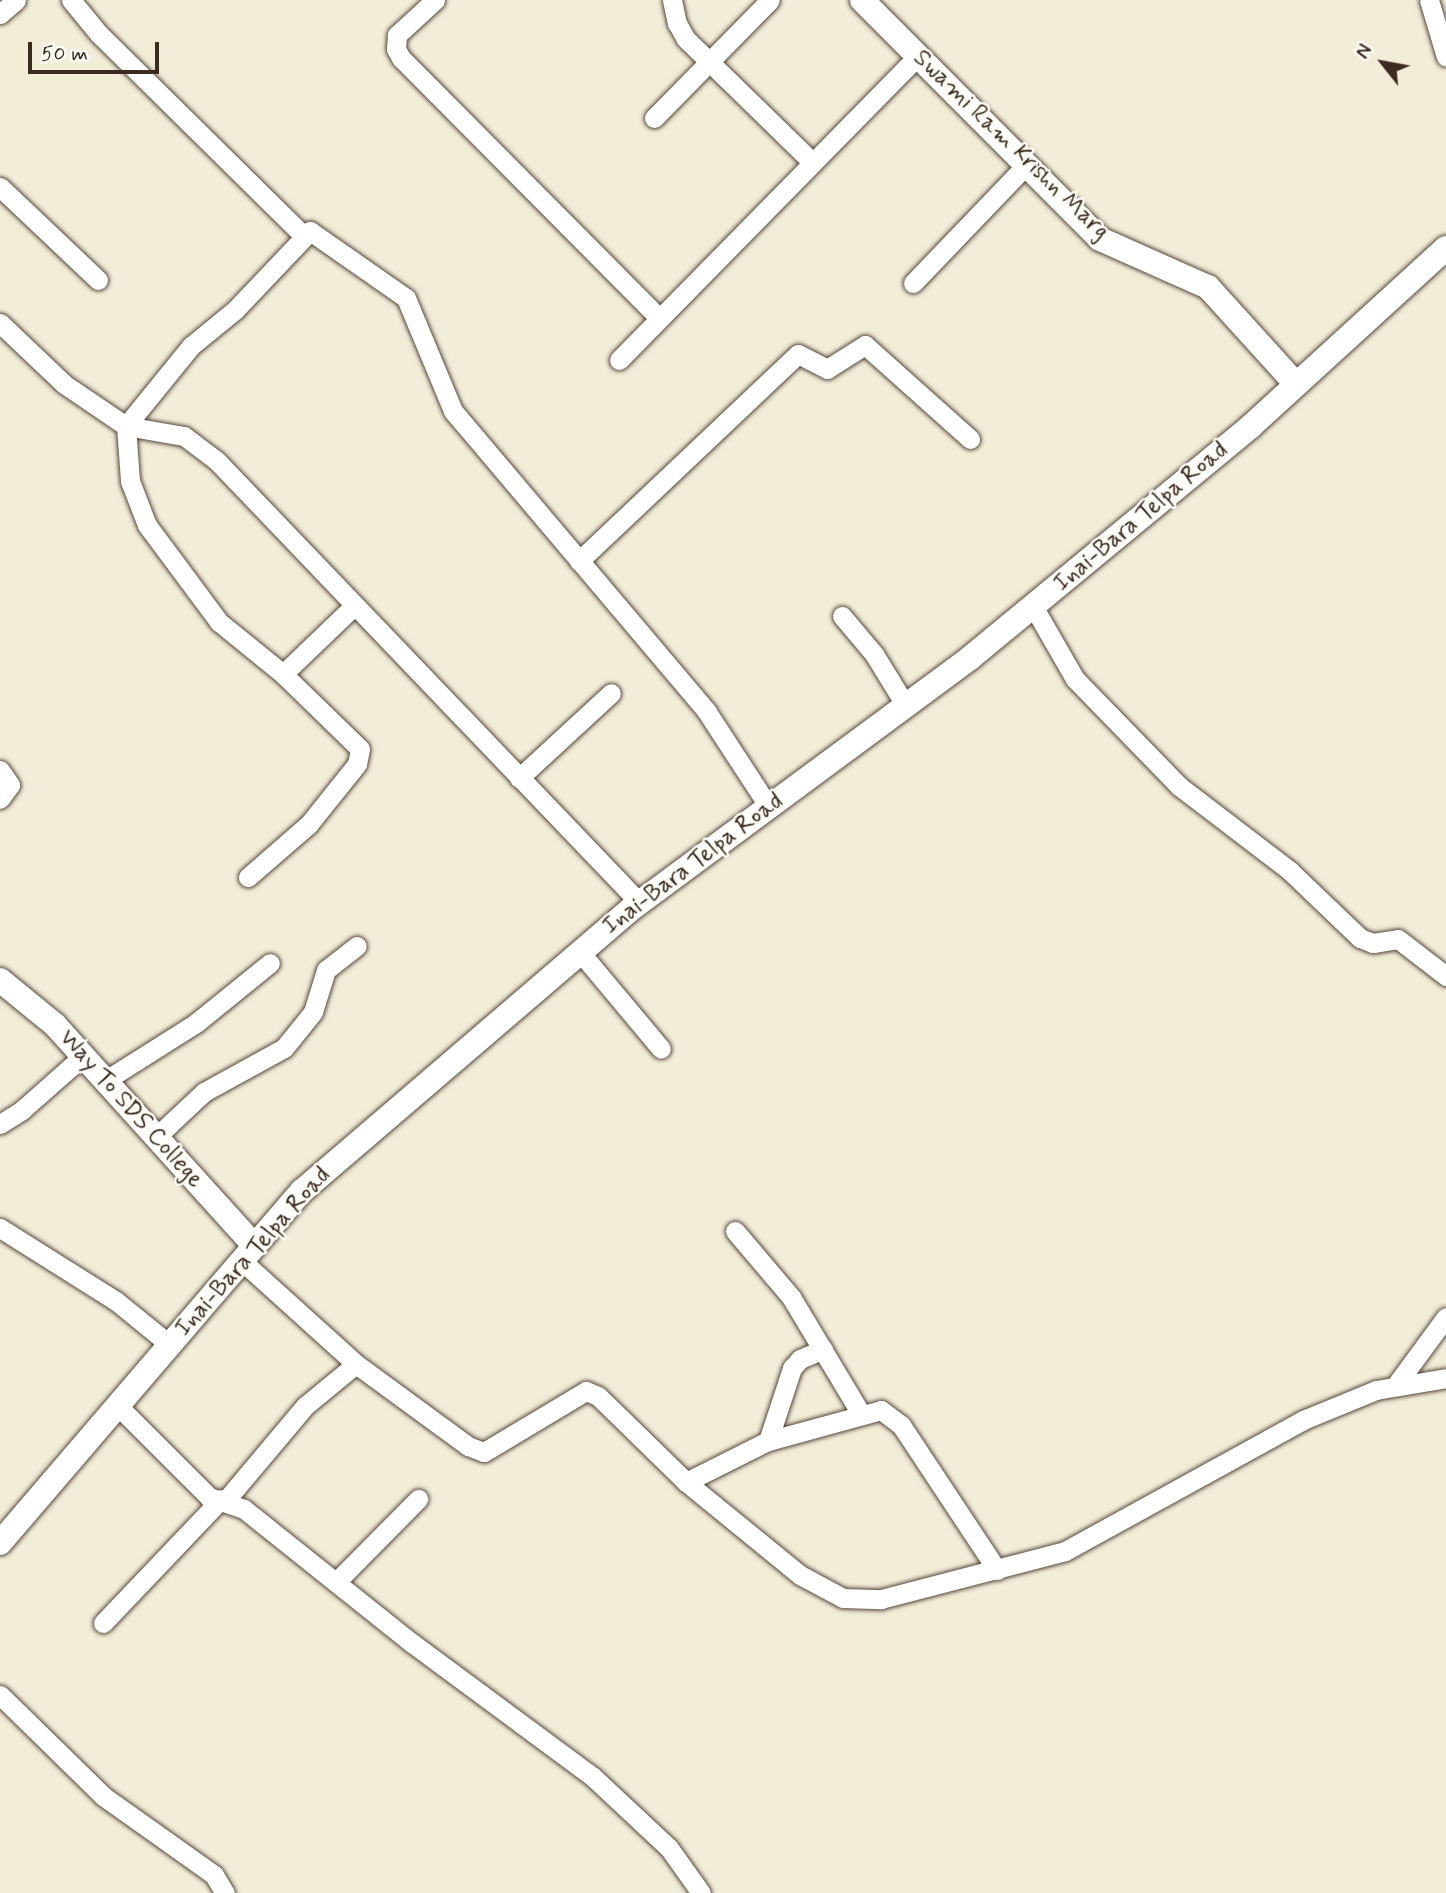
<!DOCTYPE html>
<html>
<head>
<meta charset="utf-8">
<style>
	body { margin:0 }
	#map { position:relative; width:1446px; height:1893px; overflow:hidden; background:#f2edd8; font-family:Mynerve,sans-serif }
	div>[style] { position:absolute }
	.roads { filter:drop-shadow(0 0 2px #56473a) drop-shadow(0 0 2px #56473a) }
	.minor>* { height:19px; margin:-9.5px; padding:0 9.5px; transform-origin:9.5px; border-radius:9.5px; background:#fff }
	.tertiary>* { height:24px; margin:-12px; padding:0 12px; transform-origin:12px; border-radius:12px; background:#fff }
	span { translate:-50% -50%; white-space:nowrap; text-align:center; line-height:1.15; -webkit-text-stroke:5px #fdfcf7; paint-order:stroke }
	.street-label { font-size:24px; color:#3b2a1e }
	.north { position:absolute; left:1348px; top:28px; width:70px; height:70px; -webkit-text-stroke:5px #fdfcf7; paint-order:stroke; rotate:301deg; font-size:19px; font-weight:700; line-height:28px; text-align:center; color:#3b2a1e }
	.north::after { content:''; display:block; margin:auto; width:24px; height:32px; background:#3b2a1e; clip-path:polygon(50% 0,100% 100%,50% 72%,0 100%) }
	.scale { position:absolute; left:28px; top:42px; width:131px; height:32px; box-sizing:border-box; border:4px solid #3b2a1e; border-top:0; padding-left:9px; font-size:21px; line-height:24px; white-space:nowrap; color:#3b2a1e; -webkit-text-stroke:5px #fdfcf7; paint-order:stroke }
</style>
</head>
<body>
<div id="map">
	<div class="roads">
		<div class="minor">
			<div style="left:71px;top:0;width:44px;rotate:50.5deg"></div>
			<div style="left:99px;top:34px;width:285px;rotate:44.6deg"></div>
			<div style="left:435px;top:0;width:52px;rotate:137.4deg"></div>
			<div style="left:397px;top:35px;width:14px;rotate:94deg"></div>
			<div style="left:396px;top:49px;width:10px;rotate:61deg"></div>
			<div style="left:401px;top:58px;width:365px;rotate:45.2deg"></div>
			<div style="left:672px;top:0;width:24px;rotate:78deg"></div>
			<div style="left:677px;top:23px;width:18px;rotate:61deg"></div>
			<div style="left:686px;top:39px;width:177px;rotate:44.3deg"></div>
			<div style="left:1429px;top:0;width:59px;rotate:73.4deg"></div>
			<div style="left:0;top:14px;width:21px;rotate:-41deg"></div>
			<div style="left:654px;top:118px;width:165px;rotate:-45.5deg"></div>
			<div style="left:0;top:187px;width:135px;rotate:43.5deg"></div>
			<div style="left:913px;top:283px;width:163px;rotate:-46.2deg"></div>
			<div style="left:0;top:323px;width:88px;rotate:43.6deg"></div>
			<div style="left:64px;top:384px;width:75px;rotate:34.1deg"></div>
			<div style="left:126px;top:426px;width:55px;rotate:85.8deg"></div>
			<div style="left:130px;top:481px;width:47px;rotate:68.9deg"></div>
			<div style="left:147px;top:525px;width:121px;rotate:53.4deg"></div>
			<div style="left:219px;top:622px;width:82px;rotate:39.1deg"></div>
			<div style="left:283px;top:674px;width:107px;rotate:44.2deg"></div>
			<div style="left:360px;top:749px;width:15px;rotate:101deg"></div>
			<div style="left:357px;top:764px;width:77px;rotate:128.7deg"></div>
			<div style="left:309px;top:824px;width:81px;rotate:139deg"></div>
			<div style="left:619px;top:360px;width:426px;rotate:-45.5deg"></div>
			<div style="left:126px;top:426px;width:103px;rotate:-50.9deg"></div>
			<div style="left:191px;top:346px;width:57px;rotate:-39.3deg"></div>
			<div style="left:235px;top:310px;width:109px;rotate:-46.5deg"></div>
			<div style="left:310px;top:231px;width:117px;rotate:34.9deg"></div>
			<div style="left:406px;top:298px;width:122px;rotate:67.4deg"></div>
			<div style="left:453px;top:411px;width:394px;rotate:49.8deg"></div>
			<div style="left:707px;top:712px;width:113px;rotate:56.9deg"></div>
			<div style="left:126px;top:426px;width:59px;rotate:9.8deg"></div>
			<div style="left:184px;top:436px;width:41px;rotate:37.1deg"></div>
			<div style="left:217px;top:461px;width:610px;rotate:46.26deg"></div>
			<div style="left:579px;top:561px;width:301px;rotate:-43.4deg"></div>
			<div style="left:798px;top:354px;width:33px;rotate:27deg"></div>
			<div style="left:827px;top:369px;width:45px;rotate:-32.3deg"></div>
			<div style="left:865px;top:345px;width:141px;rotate:41.8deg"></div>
			<div style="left:1033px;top:606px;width:84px;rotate:60.1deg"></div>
			<div style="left:1075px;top:679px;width:149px;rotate:45.8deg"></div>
			<div style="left:1179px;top:786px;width:140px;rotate:37.4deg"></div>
			<div style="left:1290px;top:871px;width:97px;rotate:43.7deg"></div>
			<div style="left:1360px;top:938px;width:14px;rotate:21deg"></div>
			<div style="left:1373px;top:943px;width:25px;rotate:-9deg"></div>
			<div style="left:1398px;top:939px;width:61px;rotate:37.6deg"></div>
			<div style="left:842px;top:616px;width:50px;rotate:49.9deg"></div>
			<div style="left:874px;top:654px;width:61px;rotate:58.4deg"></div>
			<div style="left:283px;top:674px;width:98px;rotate:-43.8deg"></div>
			<div style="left:0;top:770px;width:18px;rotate:56deg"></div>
			<div style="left:10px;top:785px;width:17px;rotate:126deg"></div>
			<div style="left:519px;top:778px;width:125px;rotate:-42.7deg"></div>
			<div style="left:580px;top:952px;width:126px;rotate:50.1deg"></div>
			<div style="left:106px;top:1080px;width:107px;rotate:-32.3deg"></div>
			<div style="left:196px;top:1023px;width:95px;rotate:-39deg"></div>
			<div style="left:0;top:1124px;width:26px;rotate:-32deg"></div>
			<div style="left:22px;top:1110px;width:81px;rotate:-41.5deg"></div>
			<div style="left:156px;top:1137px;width:66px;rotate:-43.2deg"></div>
			<div style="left:204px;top:1092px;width:91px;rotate:-28.8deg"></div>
			<div style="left:284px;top:1048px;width:46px;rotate:-51.1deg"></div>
			<div style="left:313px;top:1012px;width:44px;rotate:-72.8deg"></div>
			<div style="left:326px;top:970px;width:39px;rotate:-38deg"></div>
			<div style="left:0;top:1228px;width:137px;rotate:32.2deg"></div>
			<div style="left:116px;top:1301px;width:68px;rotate:39.1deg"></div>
			<div style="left:735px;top:1231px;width:87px;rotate:49.7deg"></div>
			<div style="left:791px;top:1297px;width:136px;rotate:59.1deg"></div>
			<div style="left:242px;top:1261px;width:154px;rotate:42.1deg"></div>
			<div style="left:1396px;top:1385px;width:84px;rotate:-53.7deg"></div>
			<div style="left:116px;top:1404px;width:132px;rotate:45deg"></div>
			<div style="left:209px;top:1497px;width:37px;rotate:19deg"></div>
			<div style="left:244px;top:1509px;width:215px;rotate:38.6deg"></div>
			<div style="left:412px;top:1643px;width:224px;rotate:36.5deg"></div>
			<div style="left:592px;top:1776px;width:105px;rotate:43.1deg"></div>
			<div style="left:669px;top:1848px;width:55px;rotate:54.6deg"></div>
			<div style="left:768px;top:1441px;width:77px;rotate:-71.8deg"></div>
			<div style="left:792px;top:1368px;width:12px;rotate:-48deg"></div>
			<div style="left:800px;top:1359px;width:25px;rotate:-23deg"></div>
			<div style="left:686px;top:1482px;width:92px;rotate:-26.6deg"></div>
			<div style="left:768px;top:1441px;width:117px;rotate:-15.3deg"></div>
			<div style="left:881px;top:1410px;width:25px;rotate:37deg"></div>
			<div style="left:901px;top:1425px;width:174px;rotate:56.5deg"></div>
			<div style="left:226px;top:1500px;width:123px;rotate:-50deg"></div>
			<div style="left:305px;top:1406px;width:66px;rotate:-39.5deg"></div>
			<div style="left:356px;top:1364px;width:139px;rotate:36.2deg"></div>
			<div style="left:468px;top:1446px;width:17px;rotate:21deg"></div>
			<div style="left:484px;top:1452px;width:119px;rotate:-30.9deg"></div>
			<div style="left:586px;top:1391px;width:13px;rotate:23deg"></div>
			<div style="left:598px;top:1396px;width:123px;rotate:44.3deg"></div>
			<div style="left:686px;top:1482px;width:147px;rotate:39.2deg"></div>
			<div style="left:800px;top:1575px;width:49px;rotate:28.1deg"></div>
			<div style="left:843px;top:1598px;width:38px;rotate:2deg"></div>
			<div style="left:881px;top:1599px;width:190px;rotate:-14.6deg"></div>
			<div style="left:1065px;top:1551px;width:272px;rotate:-28.8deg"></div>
			<div style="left:1303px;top:1420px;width:79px;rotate:-22.3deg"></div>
			<div style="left:1376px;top:1390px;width:71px;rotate:-9.7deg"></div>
			<div style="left:336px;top:1582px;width:117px;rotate:-45.3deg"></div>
			<div style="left:103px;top:1623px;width:171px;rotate:-46.4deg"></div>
			<div style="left:0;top:1695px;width:144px;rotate:44.4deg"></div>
			<div style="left:103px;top:1796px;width:136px;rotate:35.4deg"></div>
			<div style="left:214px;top:1875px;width:21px;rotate:59deg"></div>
		</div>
		<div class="tertiary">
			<div style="left:862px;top:0;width:337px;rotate:45.1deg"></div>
			<div style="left:1100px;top:239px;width:118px;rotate:24deg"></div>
			<div style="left:1208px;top:287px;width:130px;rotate:47.8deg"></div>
			<div style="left:0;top:980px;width:71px;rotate:39.3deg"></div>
			<div style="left:55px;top:1025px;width:298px;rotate:47.9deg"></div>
			<div style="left:0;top:1543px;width:464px;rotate:-49.4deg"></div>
			<div style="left:302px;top:1191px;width:433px;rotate:-40.6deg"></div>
			<div style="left:631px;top:909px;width:422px;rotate:-36.5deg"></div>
			<div style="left:970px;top:658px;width:364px;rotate:-39.5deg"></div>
			<div style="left:1251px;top:426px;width:264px;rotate:-42.4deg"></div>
		</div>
	</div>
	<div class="street-label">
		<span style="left:1011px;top:145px;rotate:44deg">Swami Ram Krishn Marg</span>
		<span style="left:1141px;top:517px;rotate:-40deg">Inai-Bara Telpa Road</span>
		<span style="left:693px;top:864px;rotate:-37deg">Inai-Bara Telpa Road</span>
		<span style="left:131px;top:1109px;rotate:48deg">Way To SDS College</span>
		<span style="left:253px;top:1252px;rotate:-48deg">Inai-Bara Telpa Road</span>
	</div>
	<div class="north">N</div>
	<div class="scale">50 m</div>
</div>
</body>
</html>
